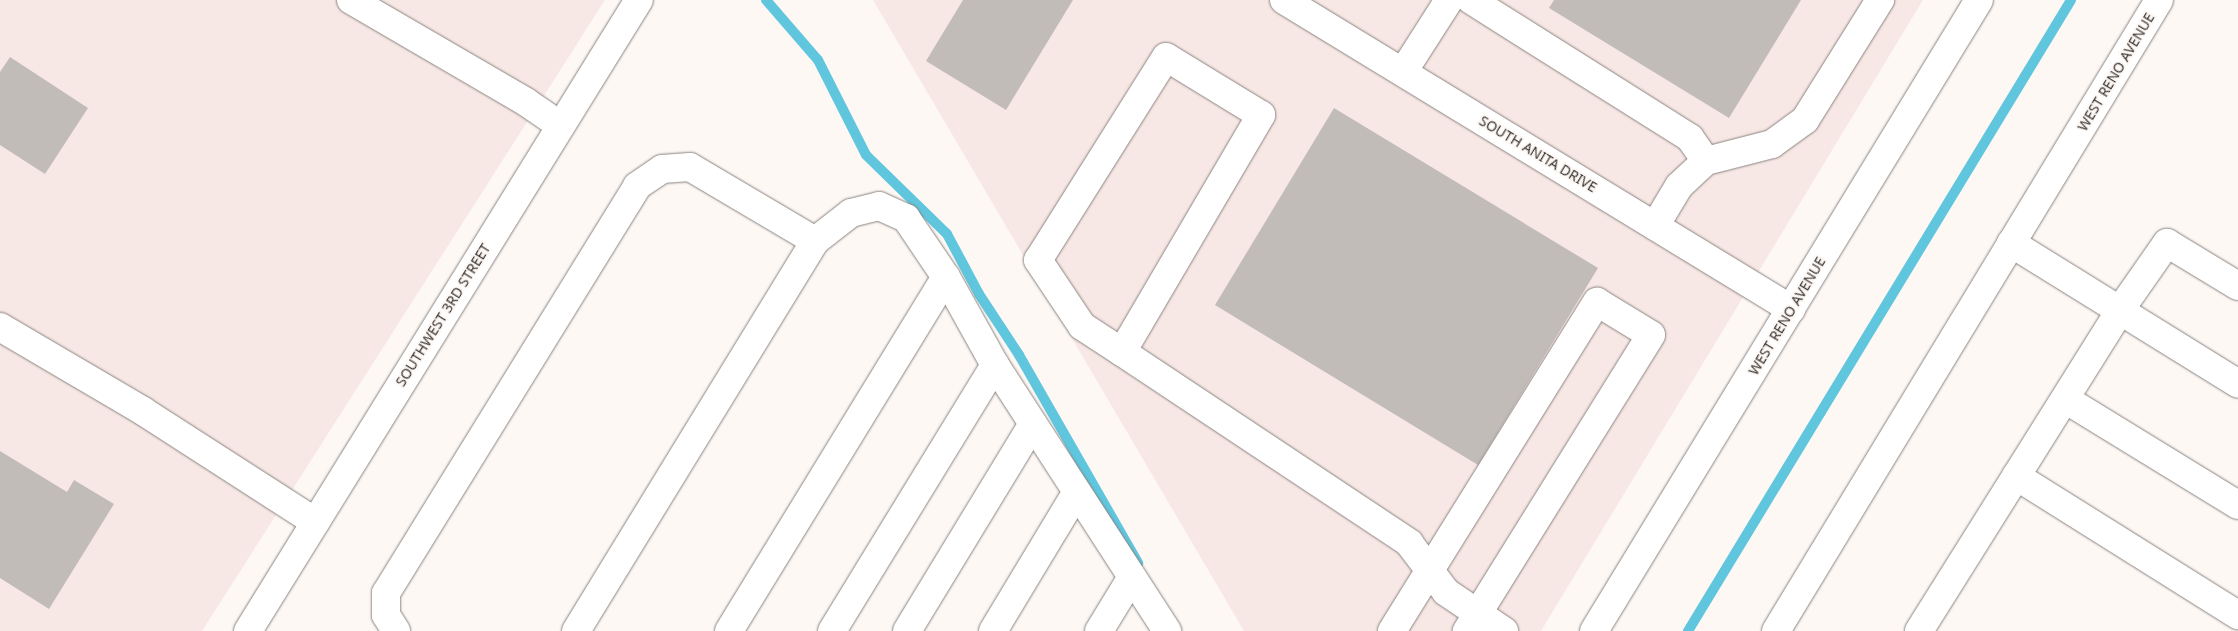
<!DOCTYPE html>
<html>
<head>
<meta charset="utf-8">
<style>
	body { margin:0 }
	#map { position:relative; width:2238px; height:631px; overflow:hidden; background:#fef8f5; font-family:"Noto Sans",sans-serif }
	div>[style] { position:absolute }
	.industrial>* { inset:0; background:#f8e8e5 }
	.stream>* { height:10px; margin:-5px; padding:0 5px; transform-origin:5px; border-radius:5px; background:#5fc6de }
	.building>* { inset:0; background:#c2bcb8 }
	.roads { filter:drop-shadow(0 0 1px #8a8480) drop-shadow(0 0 1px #8a8480) }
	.minor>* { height:28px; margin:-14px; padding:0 14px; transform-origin:14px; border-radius:14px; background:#fff }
	.major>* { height:28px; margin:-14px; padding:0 14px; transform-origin:14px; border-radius:14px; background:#fff }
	span { translate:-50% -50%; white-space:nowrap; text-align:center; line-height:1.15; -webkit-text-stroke:4px #fef8f5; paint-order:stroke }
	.street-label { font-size:14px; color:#383533 }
</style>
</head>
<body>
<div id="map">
	<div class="industrial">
		<div style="clip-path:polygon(0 0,605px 0,202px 631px,0 631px)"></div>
		<div style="clip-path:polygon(873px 0,1923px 0,1541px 631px,1244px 631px)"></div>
	</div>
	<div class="stream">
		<div style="left:766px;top:0;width:79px;rotate:49.1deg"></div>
		<div style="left:818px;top:60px;width:106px;rotate:63.2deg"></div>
		<div style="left:866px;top:155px;width:113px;rotate:44.3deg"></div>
		<div style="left:947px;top:234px;width:68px;rotate:61.9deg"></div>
		<div style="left:979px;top:294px;width:73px;rotate:56.7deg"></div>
		<div style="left:1019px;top:355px;width:240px;rotate:60.2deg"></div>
		<div style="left:1688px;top:631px;width:738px;rotate:-58.74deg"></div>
	</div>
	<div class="building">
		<div style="clip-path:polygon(963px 0,1073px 0,1006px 110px,926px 61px)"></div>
		<div style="clip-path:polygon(1554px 0,1801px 0,1729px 118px,1549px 8px)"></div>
		<div style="clip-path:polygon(10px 57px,88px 108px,45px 174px,0 145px,0 72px)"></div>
		<div style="clip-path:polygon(1334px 108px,1598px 268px,1478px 465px,1215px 305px)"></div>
		<div style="clip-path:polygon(0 451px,67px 492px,74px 480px,114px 504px,49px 609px,0 578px)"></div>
	</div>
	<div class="roads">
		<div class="minor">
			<div style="left:351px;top:0;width:203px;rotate:30.2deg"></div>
			<div style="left:526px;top:102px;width:42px;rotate:34.4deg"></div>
			<div style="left:1284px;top:0;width:594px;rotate:31.36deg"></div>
			<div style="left:1471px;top:0;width:259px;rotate:32.2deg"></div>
			<div style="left:1690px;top:138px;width:28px;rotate:55deg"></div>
			<div style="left:1403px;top:72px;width:85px;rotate:-57.4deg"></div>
			<div style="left:1655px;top:226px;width:47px;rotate:-59deg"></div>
			<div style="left:1679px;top:186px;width:37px;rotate:-43deg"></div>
			<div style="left:1706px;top:161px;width:68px;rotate:-14.4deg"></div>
			<div style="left:1772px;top:144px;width:41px;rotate:-36deg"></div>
			<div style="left:1805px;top:120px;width:142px;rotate:-58deg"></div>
			<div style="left:2011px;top:243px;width:267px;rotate:31.8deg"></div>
			<div style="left:0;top:327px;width:166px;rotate:30.4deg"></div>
			<div style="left:143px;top:411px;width:205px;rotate:32.8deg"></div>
			<div style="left:1122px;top:352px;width:275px;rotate:-59.6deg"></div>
			<div style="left:1261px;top:115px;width:111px;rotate:-148.6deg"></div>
			<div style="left:1166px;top:57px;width:240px;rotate:122.2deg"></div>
			<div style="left:1038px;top:260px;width:79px;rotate:56.3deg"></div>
			<div style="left:1082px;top:326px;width:48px;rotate:33deg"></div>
			<div style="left:1122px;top:352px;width:345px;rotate:33.6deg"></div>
			<div style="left:1409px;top:543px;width:61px;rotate:52.9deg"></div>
			<div style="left:1446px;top:592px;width:70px;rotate:33.9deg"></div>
			<div style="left:2065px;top:399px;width:203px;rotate:31.5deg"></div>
			<div style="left:2016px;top:476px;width:262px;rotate:32.1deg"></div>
			<div style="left:248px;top:631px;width:742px;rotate:-58.22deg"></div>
			<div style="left:396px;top:631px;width:19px;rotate:-122deg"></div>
			<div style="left:386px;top:615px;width:22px;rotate:-90deg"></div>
			<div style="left:386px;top:593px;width:478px;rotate:-58.3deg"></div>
			<div style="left:637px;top:186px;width:30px;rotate:-34deg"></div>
			<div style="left:662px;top:169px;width:28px;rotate:-4deg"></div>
			<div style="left:690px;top:167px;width:145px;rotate:30.6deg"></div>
			<div style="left:815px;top:241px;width:46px;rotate:-37.9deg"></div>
			<div style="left:851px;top:213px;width:29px;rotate:-14deg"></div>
			<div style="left:879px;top:206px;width:30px;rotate:24deg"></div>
			<div style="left:906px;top:218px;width:71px;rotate:55.9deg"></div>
			<div style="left:946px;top:277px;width:101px;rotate:60.9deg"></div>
			<div style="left:995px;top:365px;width:317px;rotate:57.1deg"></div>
			<div style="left:576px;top:631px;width:457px;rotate:-58.5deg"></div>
			<div style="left:729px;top:631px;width:415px;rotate:-58.5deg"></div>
			<div style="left:832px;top:631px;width:312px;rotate:-58.5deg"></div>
			<div style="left:907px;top:631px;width:242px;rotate:-58.7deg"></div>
			<div style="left:993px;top:631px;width:162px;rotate:-58.9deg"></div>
			<div style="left:1099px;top:631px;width:63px;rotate:-58.6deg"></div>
			<div style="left:1392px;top:631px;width:388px;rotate:-58.1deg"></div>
			<div style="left:1597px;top:302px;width:63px;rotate:31.4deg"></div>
			<div style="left:1651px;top:335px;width:349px;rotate:121.9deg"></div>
			<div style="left:1919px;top:631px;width:379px;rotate:-57.9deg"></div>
			<div style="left:2120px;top:310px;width:82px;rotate:-55deg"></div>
			<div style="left:2167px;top:243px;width:83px;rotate:31.2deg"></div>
		</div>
		<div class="major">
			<div style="left:1594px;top:631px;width:739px;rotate:-58.61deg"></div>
			<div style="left:1776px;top:631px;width:738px;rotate:-58.74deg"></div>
		</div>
	</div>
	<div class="street-label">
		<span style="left:2116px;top:72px;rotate:-59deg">WEST RENO AVENUE</span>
		<span style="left:1538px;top:154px;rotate:31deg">SOUTH ANITA DRIVE</span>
		<span style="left:443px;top:315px;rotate:-58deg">SOUTHWEST 3RD STREET</span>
		<span style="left:1787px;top:316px;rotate:-59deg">WEST RENO AVENUE</span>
	</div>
</div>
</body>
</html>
